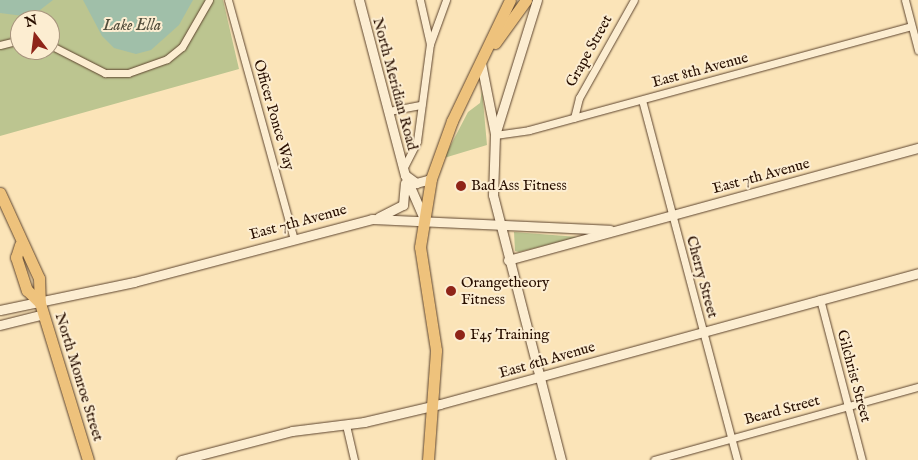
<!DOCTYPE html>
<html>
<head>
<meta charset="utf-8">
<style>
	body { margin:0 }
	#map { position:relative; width:918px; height:460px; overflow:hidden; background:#fbe4b8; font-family:"IM FELL English",serif }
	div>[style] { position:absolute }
	.green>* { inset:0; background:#bcc590 }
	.water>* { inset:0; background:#a0bfa9 }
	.roads { filter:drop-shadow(0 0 1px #5d442e) drop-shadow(0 0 1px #5d442e) }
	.minor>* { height:7px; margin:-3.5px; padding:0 3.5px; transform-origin:3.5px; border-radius:3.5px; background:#fcedd1 }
	.tertiary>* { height:9px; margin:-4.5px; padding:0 4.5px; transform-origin:4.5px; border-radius:4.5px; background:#fcedd1 }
	.primary>* { height:11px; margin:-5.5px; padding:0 5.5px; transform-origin:5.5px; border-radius:5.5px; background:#eec27c }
	.dots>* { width:14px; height:14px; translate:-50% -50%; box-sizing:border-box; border:2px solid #fcedd1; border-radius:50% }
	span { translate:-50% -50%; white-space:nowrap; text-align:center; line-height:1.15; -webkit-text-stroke:4px #fcedd1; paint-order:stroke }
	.street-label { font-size:15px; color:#280f00 }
	.poi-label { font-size:15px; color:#280f00 }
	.left { translate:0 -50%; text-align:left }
	.water-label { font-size:16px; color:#524d3b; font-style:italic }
	.north { position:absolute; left:10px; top:10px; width:50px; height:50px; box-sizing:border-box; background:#fcedd1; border:1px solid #a7947d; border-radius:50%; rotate:345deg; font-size:14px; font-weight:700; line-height:20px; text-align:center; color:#280f00 }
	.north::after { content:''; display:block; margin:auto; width:18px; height:22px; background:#8f2418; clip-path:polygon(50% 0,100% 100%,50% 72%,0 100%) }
</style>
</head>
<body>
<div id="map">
	<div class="green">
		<div style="clip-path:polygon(evenodd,0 0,223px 0,239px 69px,0 136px,0 0,20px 20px,50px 20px,50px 50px,20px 50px,20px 20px)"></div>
		<div style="clip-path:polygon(482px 90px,487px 145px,444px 158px,468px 112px,480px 103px)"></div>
		<div style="clip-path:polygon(514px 232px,578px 237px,519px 252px,515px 251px)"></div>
	</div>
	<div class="water">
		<div style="clip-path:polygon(0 0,53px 0,31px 17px,0 13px)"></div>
		<div style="clip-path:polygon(83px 0,193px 0,179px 25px,151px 50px,136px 54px,114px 48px,102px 36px)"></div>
	</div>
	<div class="roads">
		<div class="minor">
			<div style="left:228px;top:0;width:245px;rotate:74.6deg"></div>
			<div style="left:420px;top:0;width:45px;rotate:77.2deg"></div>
			<div style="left:905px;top:0;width:52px;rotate:75.4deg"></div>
			<div style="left:0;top:45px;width:21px;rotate:-14deg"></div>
			<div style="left:50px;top:45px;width:62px;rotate:27deg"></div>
			<div style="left:105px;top:73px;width:23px"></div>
			<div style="left:128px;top:73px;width:41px;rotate:-19.7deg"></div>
			<div style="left:167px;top:59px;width:19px;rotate:-39deg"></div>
			<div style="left:182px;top:47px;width:54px;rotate:-60.1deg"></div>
			<div style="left:642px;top:100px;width:372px;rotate:75.2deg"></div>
			<div style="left:389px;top:111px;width:33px;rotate:-11deg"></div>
			<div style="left:574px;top:118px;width:21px;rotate:-76deg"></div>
			<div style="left:579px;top:98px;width:112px;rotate:-60.7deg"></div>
			<div style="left:495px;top:135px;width:34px;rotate:-8deg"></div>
			<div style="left:529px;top:130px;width:396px;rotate:-15.2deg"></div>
			<div style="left:403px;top:169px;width:31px;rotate:-63deg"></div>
			<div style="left:417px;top:141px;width:98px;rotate:-82.4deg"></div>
			<div style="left:430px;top:44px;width:47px;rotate:-70deg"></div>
			<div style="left:820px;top:299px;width:166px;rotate:75.4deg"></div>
			<div style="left:346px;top:425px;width:36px;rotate:77deg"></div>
			<div style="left:654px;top:460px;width:274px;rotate:-15.5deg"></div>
		</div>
		<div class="tertiary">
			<div style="left:359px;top:0;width:181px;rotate:75.3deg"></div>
			<div style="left:405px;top:175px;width:50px;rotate:66.5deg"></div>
			<div style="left:537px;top:0;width:141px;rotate:107.3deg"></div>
			<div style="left:495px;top:135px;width:60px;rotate:91.9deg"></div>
			<div style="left:493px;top:195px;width:274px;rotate:75.6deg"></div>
			<div style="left:481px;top:63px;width:72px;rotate:78.8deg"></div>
			<div style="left:405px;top:175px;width:14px;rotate:36deg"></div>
			<div style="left:416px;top:183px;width:16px;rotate:-15deg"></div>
			<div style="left:379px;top:217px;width:27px;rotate:-27deg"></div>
			<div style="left:403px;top:205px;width:22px;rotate:-85deg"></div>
			<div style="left:508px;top:260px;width:425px;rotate:-15.3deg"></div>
			<div style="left:0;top:310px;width:137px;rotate:-11.8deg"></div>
			<div style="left:134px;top:282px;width:246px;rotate:-14.8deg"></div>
			<div style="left:372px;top:219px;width:238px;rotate:2.6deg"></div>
			<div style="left:0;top:325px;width:45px;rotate:-14deg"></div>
			<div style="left:181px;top:460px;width:115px;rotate:-14.6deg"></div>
			<div style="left:292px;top:431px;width:73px;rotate:-7.1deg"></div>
			<div style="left:364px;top:422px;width:78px;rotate:-13.3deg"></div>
			<div style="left:440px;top:404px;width:496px;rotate:-15.3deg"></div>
		</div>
		<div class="primary">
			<div style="left:495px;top:43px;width:53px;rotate:-54.2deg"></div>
			<div style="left:0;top:193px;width:94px;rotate:65.4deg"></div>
			<div style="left:39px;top:278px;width:25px;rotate:88deg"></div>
			<div style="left:40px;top:303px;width:164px;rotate:73deg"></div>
			<div style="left:20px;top:245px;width:13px;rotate:108deg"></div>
			<div style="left:16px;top:257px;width:35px;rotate:72deg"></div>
			<div style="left:27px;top:290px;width:18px;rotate:45deg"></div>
			<div style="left:428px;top:460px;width:110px;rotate:-85.8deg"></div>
			<div style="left:436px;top:350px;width:104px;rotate:-98.8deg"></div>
			<div style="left:420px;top:247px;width:69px;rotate:-80.8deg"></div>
			<div style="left:431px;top:179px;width:62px;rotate:-70.1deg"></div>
			<div style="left:452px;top:121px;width:134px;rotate:-64.4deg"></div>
		</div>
	</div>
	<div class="dots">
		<div style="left:461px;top:186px;background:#8f2418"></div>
		<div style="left:451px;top:291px;background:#8f2418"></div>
		<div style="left:460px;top:335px;background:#8f2418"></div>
	</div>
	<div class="street-label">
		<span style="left:589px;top:51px;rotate:-61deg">Grape Street</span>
		<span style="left:700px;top:70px;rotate:-15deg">East 8th Avenue</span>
		<span style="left:395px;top:84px;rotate:75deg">North Meridian Road</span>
		<span style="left:274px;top:115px;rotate:74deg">Officer Ponce Way</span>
		<span style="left:761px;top:176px;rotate:-15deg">East 7th Avenue</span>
		<span style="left:298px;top:222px;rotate:-15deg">East 7th Avenue</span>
		<span style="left:702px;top:277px;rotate:75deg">Cherry Street</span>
		<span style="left:547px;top:360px;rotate:-16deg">East 6th Avenue</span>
		<span style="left:854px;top:376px;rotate:75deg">Gilchrist Street</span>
		<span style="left:79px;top:377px;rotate:73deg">North Monroe Street</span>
		<span style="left:782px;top:410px;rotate:-15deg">Beard Street</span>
	</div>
	<div class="poi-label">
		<span class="left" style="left:471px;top:186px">Bad Ass Fitness</span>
		<span class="left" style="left:461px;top:291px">Orangetheory<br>Fitness</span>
		<span class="left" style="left:470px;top:335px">F45 Training</span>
	</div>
	<div class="water-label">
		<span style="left:132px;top:26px">Lake Ella</span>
	</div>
	<div class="north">N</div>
</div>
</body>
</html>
